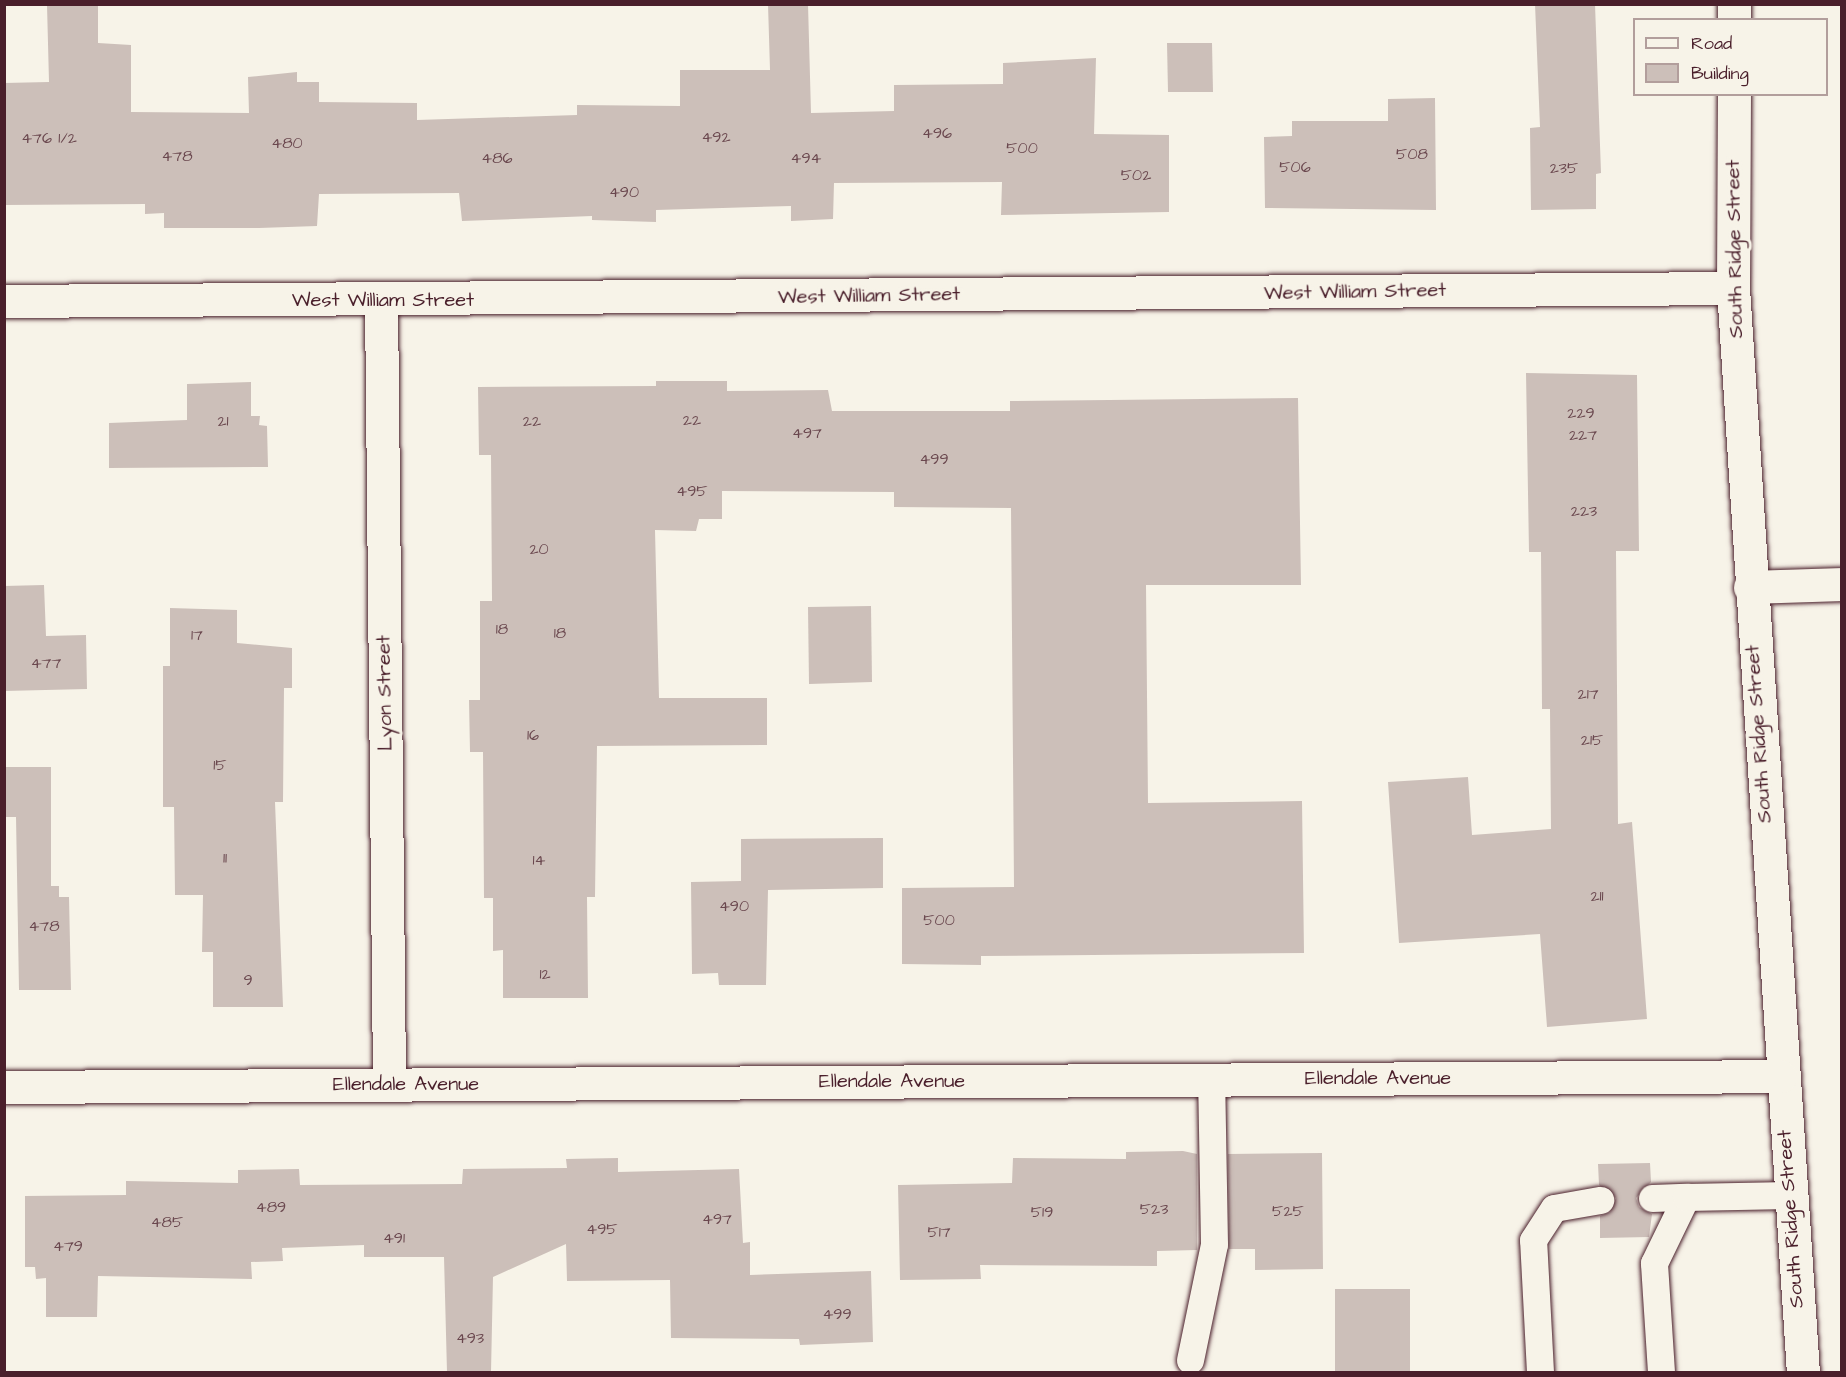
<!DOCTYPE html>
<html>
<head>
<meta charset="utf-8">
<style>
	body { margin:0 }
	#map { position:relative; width:1846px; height:1377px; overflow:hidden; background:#f7f3e8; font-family:"Architects Daughter",sans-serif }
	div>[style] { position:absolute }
	.building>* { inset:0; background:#ccbfb9 }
	.roads { filter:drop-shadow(0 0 2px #4a1f2b) drop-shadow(0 0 2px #4a1f2b) }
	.service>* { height:27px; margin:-13.5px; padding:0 13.5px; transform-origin:13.5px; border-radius:13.5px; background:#f7f3e8 }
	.minor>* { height:33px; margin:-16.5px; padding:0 16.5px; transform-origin:16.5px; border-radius:16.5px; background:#f7f3e8 }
	.tertiary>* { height:33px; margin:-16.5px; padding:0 16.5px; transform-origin:16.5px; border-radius:16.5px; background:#f7f3e8 }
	span { translate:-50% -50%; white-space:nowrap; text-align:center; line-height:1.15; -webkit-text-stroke:6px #f7f3e8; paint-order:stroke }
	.number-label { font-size:16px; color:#6a474e }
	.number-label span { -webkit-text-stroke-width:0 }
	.street-label { font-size:20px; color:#4a1f2b }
	.frame { position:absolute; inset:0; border:6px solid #4a1f2b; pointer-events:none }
	.legend { position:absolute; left:1633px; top:18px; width:195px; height:78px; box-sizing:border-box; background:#f7f3e8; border:2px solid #b29e9c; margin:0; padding:8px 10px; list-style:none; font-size:18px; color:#4a1f2b }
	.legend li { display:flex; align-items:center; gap:12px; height:30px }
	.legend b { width:30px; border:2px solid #b29e9c }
</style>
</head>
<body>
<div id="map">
	<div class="building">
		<div style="clip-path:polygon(98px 4px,98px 43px,131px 45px,131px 112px,249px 113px,248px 77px,297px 72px,297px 82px,319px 82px,319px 102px,417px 103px,417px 120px,577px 115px,577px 105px,680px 106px,680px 70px,770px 70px,768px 4px,808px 4px,811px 113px,894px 111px,894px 85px,1003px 84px,1003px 63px,1096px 58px,1094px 134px,1169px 135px,1169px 212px,1001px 215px,1002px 182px,834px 183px,833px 219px,791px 221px,791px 206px,656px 210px,656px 222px,592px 220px,592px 216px,462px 221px,459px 193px,319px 194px,317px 226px,259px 228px,164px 228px,164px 213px,145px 214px,145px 204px,4px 205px,4px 83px,49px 82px,47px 5px)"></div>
		<div style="clip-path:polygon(1535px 4px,1595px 4px,1601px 173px,1596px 174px,1596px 209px,1531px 210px,1530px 128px,1540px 127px)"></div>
		<div style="clip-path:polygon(1167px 43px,1212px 43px,1213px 92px,1168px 92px)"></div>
		<div style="clip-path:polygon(1435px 98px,1436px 210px,1265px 208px,1264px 137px,1292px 136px,1292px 121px,1388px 121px,1388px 99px)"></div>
		<div style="clip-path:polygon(1526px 373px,1637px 375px,1639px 551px,1616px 551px,1618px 824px,1632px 822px,1647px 1019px,1547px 1027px,1540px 934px,1399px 943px,1388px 782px,1468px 777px,1472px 835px,1551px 829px,1550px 709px,1542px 709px,1541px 552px,1529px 552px)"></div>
		<div style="clip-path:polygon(656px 381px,727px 381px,727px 391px,828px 390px,832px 411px,1010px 411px,1010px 401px,1298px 398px,1301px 585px,1146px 585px,1148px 803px,1302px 801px,1304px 953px,981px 956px,981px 965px,902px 964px,902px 888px,1014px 887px,1011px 508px,894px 507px,894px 492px,722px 491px,722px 519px,699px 519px,696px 531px,655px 530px,659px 698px,767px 698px,767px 745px,597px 746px,595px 897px,587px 897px,588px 998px,503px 998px,503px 950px,493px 951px,493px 898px,484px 898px,483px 752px,470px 752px,469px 700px,480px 700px,480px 601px,492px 601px,491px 455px,479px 455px,478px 387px,656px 386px)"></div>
		<div style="clip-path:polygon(251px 382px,251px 416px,260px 416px,259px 425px,267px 426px,268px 467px,109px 468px,109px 423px,187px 420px,187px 384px)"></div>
		<div style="clip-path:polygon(44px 585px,46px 636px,86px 635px,87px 689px,4px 691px,4px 586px)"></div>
		<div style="clip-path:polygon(871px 606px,872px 682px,809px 684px,808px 607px)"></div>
		<div style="clip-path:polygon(170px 608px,237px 610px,237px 643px,292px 648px,292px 688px,284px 688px,283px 802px,275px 802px,283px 1007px,213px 1007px,213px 952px,202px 952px,203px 895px,175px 895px,174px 807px,163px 807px,163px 666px,170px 666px)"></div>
		<div style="clip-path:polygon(4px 767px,51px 767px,51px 886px,59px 886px,59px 897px,69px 897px,71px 990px,19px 990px,16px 817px,4px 817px)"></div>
		<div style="clip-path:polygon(883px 838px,883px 888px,768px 890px,766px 985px,719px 985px,718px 973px,692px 974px,691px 882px,741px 881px,741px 839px)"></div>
		<div style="clip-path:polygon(1183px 1151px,1197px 1154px,1197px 1250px,1157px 1251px,1157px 1266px,980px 1265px,981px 1279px,900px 1280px,898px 1185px,1012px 1183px,1013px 1158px,1126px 1159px,1126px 1152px)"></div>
		<div style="clip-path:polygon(1322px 1153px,1323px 1269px,1255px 1270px,1255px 1249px,1229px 1249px,1228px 1154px)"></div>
		<div style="clip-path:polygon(618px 1158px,618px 1172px,739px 1169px,743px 1243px,750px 1242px,750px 1275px,871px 1271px,873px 1342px,800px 1345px,799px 1339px,671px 1338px,670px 1280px,567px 1281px,566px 1244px,493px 1277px,491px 1372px,447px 1372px,444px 1257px,364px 1257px,364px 1245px,282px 1248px,283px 1261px,251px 1262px,252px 1279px,98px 1276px,97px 1317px,46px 1317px,46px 1278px,36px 1279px,35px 1267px,25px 1267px,25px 1196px,126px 1195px,126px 1181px,238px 1183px,238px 1170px,299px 1169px,300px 1185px,462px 1184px,463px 1169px,567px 1168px,566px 1159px)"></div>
		<div style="clip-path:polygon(1650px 1163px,1651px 1182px,1636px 1198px,1639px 1207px,1652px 1214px,1649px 1237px,1600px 1238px,1600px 1216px,1610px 1212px,1616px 1198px,1599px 1185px,1598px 1164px)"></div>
		<div style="clip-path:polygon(1335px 1289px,1410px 1289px,1410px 1372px,1335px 1372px)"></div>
	</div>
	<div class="roads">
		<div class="service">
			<div style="left:1652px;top:1198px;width:34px;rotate:-2deg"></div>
			<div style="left:1190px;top:1360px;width:118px;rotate:-78.3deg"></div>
			<div style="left:1214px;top:1244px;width:165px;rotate:-91deg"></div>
			<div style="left:1540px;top:1372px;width:132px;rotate:-93deg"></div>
			<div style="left:1533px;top:1240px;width:38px;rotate:-57deg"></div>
			<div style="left:1554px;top:1208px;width:47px;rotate:-9.9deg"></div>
			<div style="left:1661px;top:1372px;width:109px;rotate:-93.7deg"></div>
			<div style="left:1654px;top:1263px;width:73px;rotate:-64.1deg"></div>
			<div style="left:1686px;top:1197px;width:103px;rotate:-1.1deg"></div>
		</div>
		<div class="minor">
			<div style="left:381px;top:301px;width:783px;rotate:89.41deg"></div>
			<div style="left:1750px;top:587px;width:92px;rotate:-1.9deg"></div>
		</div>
		<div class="tertiary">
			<div style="left:1734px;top:20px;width:16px;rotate:-90deg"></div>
			<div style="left:1734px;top:94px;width:194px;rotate:90.3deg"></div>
			<div style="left:1733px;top:288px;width:1086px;rotate:86.31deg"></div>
			<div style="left:4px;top:301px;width:1729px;rotate:-0.43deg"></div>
			<div style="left:4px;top:1087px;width:1776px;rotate:-0.35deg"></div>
		</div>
	</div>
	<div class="number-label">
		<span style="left:937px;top:133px">496</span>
		<span style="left:716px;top:137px">492</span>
		<span style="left:49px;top:138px">476 1/2</span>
		<span style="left:287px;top:143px">480</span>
		<span style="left:1022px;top:148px">500</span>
		<span style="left:1412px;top:154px">508</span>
		<span style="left:177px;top:156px">478</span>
		<span style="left:497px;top:158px">486</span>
		<span style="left:806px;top:158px">494</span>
		<span style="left:1295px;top:167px">506</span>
		<span style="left:1564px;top:168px">235</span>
		<span style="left:1136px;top:175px">502</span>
		<span style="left:624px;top:192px">490</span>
		<span style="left:1581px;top:413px">229</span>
		<span style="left:692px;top:420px">22</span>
		<span style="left:223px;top:421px">21</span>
		<span style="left:532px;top:421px">22</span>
		<span style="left:807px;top:433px">497</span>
		<span style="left:1583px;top:435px">227</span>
		<span style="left:934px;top:459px">499</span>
		<span style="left:692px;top:491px">495</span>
		<span style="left:1584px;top:511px">223</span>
		<span style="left:539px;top:549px">20</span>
		<span style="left:502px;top:629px">18</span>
		<span style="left:560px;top:633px">18</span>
		<span style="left:197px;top:635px">17</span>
		<span style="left:46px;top:663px">477</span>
		<span style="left:1588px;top:694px">217</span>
		<span style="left:533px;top:735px">16</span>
		<span style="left:1592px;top:740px">215</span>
		<span style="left:220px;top:765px">15</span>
		<span style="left:225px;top:858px">11</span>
		<span style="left:539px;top:860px">14</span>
		<span style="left:1597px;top:896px">211</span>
		<span style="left:734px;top:906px">490</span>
		<span style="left:939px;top:920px">500</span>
		<span style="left:44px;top:926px">478</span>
		<span style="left:545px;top:974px">12</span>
		<span style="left:248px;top:980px">9</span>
		<span style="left:271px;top:1207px">489</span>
		<span style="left:1154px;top:1209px">523</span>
		<span style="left:1288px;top:1211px">525</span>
		<span style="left:1042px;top:1212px">519</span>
		<span style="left:717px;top:1219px">497</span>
		<span style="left:167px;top:1222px">485</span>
		<span style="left:602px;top:1229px">495</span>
		<span style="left:939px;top:1232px">517</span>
		<span style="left:394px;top:1238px">491</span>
		<span style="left:68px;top:1246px">479</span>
		<span style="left:837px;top:1314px">499</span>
		<span style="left:470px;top:1338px">493</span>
	</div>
	<div class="street-label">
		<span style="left:1735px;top:249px;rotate:-91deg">South Ridge Street</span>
		<span style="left:1355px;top:292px;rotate:-1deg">West William Street</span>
		<span style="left:869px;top:296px;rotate:-1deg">West William Street</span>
		<span style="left:383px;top:300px">West William Street</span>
		<span style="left:385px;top:693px;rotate:-91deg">Lyon Street</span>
		<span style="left:1759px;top:734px;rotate:-94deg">South Ridge Street</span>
		<span style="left:1378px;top:1078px">Ellendale Avenue</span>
		<span style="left:892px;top:1081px">Ellendale Avenue</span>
		<span style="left:406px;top:1084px">Ellendale Avenue</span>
		<span style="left:1791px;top:1219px;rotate:-94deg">South Ridge Street</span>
	</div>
	<div class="frame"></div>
	<ul class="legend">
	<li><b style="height:8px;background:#f7f3e8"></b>Road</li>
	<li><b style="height:16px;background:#ccbfb9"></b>Building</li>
	</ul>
</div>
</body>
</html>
